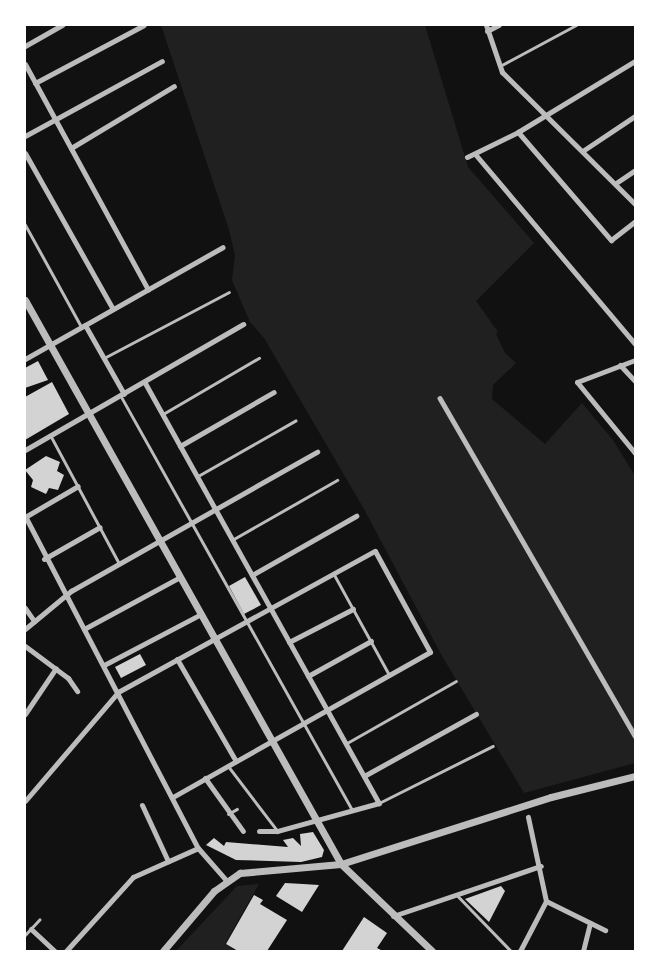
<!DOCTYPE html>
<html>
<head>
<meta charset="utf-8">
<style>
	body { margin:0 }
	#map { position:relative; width:660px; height:976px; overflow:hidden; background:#111; font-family:"Nunito Sans",sans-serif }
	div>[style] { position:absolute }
	.green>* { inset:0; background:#202020 }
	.building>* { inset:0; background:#d3d3d3 }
	.service>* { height:2.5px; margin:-1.25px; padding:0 1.25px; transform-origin:1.25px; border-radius:1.25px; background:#bcbcbc }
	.pedestrian>* { height:4.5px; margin:-2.25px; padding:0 2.25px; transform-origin:2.25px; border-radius:2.25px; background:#bcbcbc }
	.minor>* { height:5px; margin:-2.5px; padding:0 2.5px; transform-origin:2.5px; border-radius:2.5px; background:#bcbcbc }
	.tertiary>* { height:7px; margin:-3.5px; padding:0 3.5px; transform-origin:3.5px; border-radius:3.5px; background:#bcbcbc }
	span { translate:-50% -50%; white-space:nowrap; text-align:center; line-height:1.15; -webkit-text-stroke:4.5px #fff; paint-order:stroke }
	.frame { position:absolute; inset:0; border:26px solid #fff; pointer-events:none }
</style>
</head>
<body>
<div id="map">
	<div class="green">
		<div style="clip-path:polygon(161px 25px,425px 25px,468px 167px,534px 243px,476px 301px,498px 332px,496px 334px,505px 353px,516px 363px,493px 385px,492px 399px,545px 444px,582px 403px,613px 440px,635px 476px,635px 763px,524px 793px,442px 656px,364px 509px,264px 338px,250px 322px,232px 280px,235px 255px,229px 230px)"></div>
		<div style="clip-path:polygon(259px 884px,225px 944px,236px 951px,176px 951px,237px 886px)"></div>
	</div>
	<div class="building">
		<div style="clip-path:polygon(38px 361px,48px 380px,25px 388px,25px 368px)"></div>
		<div style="clip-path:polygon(52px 382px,69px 414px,25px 440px,25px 397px)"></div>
		<div style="clip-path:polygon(46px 456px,60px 462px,57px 471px,64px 475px,58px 490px,49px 488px,46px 494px,31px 487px,33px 480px,25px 470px)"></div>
		<div style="clip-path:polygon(245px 577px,261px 605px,244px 614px,229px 586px)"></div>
		<div style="clip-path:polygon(140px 654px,146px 665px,121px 678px,115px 667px)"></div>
		<div style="clip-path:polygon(313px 832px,324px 850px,322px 857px,301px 862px,236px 860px,206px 845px,214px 838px,224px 846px,226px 842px,288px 847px,283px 840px,293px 838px,301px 846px,300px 834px)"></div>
		<div style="clip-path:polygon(285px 883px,303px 884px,319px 885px,302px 912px,276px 896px)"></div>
		<div style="clip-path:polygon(501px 886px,505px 891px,489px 922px,465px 899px)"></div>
		<div style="clip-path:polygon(254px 895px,263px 900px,260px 904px,287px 920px,267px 951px,238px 951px,226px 944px)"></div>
		<div style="clip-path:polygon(364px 917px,387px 933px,377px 948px,383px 951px,342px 951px)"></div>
	</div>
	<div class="service">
		<div style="left:500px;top:66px;width:86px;rotate:-28.3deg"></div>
		<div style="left:25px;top:224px;width:116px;rotate:61.2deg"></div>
		<div style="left:104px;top:358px;width:141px;rotate:-27.8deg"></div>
		<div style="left:121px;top:396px;width:474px;rotate:60.8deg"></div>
		<div style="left:163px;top:414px;width:111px;rotate:-30.3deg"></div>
		<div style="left:51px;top:436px;width:144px;rotate:61.8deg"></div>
		<div style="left:198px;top:476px;width:112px;rotate:-29.6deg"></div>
		<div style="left:232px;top:540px;width:121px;rotate:-29.7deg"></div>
		<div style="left:334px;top:574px;width:114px;rotate:61.2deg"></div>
		<div style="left:347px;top:743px;width:125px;rotate:-29.6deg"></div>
		<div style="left:229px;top:767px;width:79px;rotate:52.7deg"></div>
		<div style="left:379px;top:803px;width:127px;rotate:-26.6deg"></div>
		<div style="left:228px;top:814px;width:10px;rotate:-29deg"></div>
		<div style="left:457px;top:895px;width:78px;rotate:46deg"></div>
		<div style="left:25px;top:935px;width:21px;rotate:-47deg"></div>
	</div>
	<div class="pedestrian">
		<div style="left:440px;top:398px;width:390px;rotate:60deg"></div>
	</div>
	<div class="minor">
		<div style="left:486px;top:25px;width:50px;rotate:71.2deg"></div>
		<div style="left:502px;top:72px;width:187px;rotate:44.8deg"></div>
		<div style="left:487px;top:31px;width:13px;rotate:-27deg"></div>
		<div style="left:25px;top:46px;width:43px;rotate:-29.6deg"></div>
		<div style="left:25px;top:64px;width:257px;rotate:61.4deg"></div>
		<div style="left:35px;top:83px;width:123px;rotate:-28deg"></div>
		<div style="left:518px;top:132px;width:143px;rotate:49.3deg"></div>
		<div style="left:611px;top:240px;width:31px;rotate:-38deg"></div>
		<div style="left:25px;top:136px;width:156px;rotate:-28.7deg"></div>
		<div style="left:71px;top:148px;width:120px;rotate:-31deg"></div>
		<div style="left:584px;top:150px;width:61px;rotate:-33.7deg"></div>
		<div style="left:25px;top:153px;width:179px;rotate:60.6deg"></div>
		<div style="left:475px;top:154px;width:248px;rotate:49.9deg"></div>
		<div style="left:467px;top:157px;width:57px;rotate:-26.1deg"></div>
		<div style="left:518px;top:132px;width:137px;rotate:-31.3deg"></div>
		<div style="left:616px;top:183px;width:23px;rotate:-34deg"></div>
		<div style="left:85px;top:325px;width:79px;rotate:60.5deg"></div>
		<div style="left:25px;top:359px;width:227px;rotate:-29.5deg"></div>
		<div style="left:635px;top:360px;width:62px;rotate:159.2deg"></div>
		<div style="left:577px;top:382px;width:92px;rotate:50.8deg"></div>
		<div style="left:620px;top:365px;width:22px;rotate:47deg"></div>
		<div style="left:145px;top:383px;width:481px;rotate:60.9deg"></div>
		<div style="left:379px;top:803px;width:106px;rotate:164.6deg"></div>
		<div style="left:277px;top:831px;width:18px;rotate:180deg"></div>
		<div style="left:180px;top:446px;width:108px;rotate:-29.9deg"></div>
		<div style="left:25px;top:450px;width:252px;rotate:-30deg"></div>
		<div style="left:25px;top:516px;width:374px;rotate:62.5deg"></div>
		<div style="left:198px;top:848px;width:43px;rotate:48.8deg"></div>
		<div style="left:25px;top:517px;width:61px;rotate:-30.3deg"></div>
		<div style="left:44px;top:559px;width:64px;rotate:-29.7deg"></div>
		<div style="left:252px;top:575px;width:120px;rotate:-29.6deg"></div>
		<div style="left:25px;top:608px;width:16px;rotate:55deg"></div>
		<div style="left:25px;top:629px;width:60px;rotate:-39.6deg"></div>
		<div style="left:71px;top:591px;width:283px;rotate:-29.5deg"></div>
		<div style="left:84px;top:629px;width:109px;rotate:-28.4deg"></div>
		<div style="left:289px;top:642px;width:72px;rotate:-27.3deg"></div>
		<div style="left:25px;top:646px;width:54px;rotate:36.7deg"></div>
		<div style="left:68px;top:678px;width:16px;rotate:55deg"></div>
		<div style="left:177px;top:659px;width:118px;rotate:60deg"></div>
		<div style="left:104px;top:665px;width:110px;rotate:-27.7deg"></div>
		<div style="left:308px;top:676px;width:72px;rotate:-29.1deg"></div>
		<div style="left:25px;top:714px;width:55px;rotate:-56deg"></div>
		<div style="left:364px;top:776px;width:128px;rotate:-29deg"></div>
		<div style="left:205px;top:778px;width:65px;rotate:54.4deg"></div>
		<div style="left:25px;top:801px;width:143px;rotate:-49.5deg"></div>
		<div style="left:118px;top:692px;width:293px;rotate:-28.8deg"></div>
		<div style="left:375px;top:551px;width:115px;rotate:61.4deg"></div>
		<div style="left:430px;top:652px;width:295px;rotate:150.6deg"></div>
		<div style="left:142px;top:805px;width:62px;rotate:65.1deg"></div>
		<div style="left:546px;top:901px;width:66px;rotate:26.2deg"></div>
		<div style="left:393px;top:916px;width:156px;rotate:-18.7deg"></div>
		<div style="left:31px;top:929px;width:33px;rotate:43deg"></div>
		<div style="left:66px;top:951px;width:100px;rotate:-47.8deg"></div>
		<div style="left:133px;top:877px;width:71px;rotate:-24deg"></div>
		<div style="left:520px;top:951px;width:56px;rotate:-62.5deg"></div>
		<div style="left:546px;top:901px;width:86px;rotate:-102.1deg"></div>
		<div style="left:583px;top:951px;width:29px;rotate:-76deg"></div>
	</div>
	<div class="tertiary">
		<div style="left:25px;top:300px;width:646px;rotate:60.74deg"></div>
		<div style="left:341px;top:864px;width:126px;rotate:43.7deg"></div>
		<div style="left:163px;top:951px;width:79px;rotate:-49.6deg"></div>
		<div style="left:214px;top:891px;width:32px;rotate:-35deg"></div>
		<div style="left:240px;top:873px;width:101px;rotate:-5.1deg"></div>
		<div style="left:341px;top:864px;width:220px;rotate:-17.7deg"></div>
		<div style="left:551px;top:797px;width:87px;rotate:-14deg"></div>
	</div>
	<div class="frame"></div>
</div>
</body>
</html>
